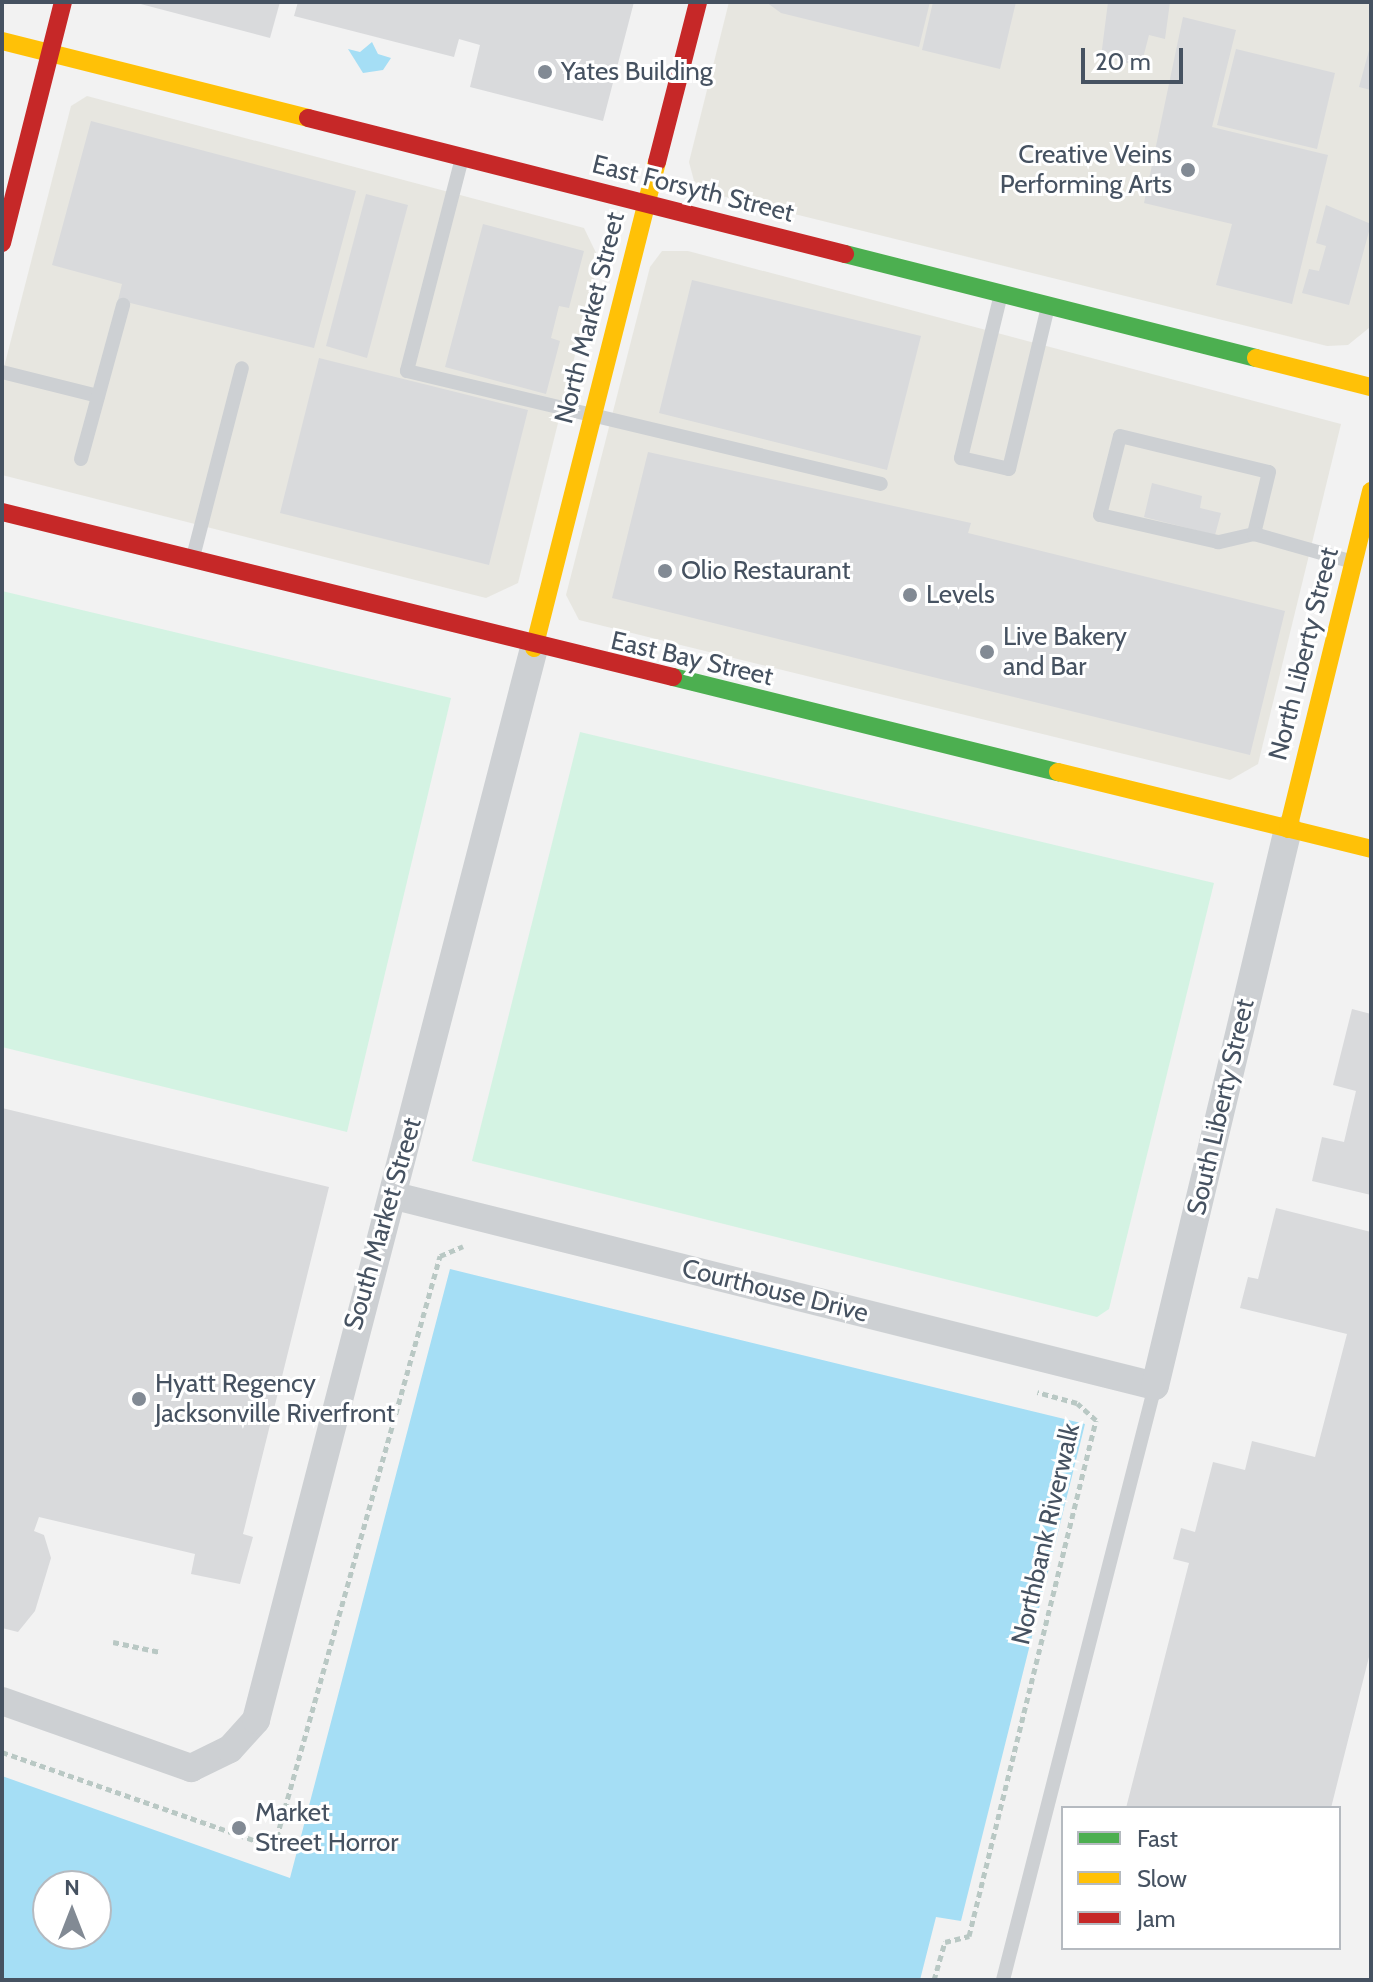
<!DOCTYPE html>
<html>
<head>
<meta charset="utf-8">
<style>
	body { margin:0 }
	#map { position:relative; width:1373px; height:1982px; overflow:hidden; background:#f2f2f2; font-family:Cabin,sans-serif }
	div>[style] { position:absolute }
	.commercial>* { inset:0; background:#e7e6e0 }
	.green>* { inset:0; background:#d4f3e3 }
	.water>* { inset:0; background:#a5def5 }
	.building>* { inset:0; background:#d9dadc }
	.path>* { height:5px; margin-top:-2.5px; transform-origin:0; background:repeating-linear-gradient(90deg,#b9c8c4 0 6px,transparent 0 10px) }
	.lane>* { height:14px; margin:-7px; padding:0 7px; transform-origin:7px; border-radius:7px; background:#cdd0d3 }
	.street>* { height:28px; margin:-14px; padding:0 14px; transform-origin:14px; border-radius:14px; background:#cdd0d3 }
	.fast>* { height:18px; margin:-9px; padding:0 9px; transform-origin:9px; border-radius:9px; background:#4caf50 }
	.slow>* { height:18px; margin:-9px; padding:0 9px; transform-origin:9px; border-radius:9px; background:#ffc107 }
	.jam>* { height:18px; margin:-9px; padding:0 9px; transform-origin:9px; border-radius:9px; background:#c62828 }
	.dots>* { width:22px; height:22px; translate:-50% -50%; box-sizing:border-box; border:4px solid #fff; border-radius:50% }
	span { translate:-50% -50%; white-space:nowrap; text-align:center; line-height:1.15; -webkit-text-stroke:6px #fff; paint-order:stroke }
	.poi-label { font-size:26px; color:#465261 }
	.left { translate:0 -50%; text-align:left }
	.right { translate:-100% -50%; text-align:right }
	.street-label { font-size:26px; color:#465261 }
	.frame { position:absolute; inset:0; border:4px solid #465261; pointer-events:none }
	.legend { position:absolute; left:1061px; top:1806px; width:280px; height:144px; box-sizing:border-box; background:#fff; border:2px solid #b5bac0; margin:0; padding:10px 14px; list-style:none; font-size:24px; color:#465261 }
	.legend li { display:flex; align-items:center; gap:16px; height:40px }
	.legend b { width:40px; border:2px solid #b5bac0 }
	.north { position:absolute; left:32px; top:1870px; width:80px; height:80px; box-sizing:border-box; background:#fff; border:2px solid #b5bac0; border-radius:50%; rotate:0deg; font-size:22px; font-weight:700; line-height:32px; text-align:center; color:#465261 }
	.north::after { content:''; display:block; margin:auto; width:28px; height:36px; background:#828a94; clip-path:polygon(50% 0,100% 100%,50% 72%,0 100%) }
	.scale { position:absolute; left:1081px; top:48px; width:102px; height:36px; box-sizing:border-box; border:4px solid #465261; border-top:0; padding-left:10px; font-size:24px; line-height:28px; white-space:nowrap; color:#465261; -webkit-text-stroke:6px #fff; paint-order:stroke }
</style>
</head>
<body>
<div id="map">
	<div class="commercial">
		<div style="clip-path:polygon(729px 2px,1371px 2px,1369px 328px,1348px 345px,1327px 346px,710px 193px,694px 181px,689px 162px)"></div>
		<div style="clip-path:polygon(87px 96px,584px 228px,599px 259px,518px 583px,486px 598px,2px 475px,2px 375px,71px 106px)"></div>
		<div style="clip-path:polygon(662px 251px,688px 251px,1341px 424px,1258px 764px,1230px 780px,579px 620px,566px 595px,650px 267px)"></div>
	</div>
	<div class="green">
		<div style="clip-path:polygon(2px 591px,451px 698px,347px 1132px,2px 1047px)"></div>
		<div style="clip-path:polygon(580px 732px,1214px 883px,1109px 1309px,1097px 1317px,472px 1161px)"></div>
	</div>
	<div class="water">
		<div style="clip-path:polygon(372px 42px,378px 54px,391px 58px,383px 70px,363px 73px,348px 49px,360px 52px)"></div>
		<div style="clip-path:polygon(evenodd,450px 1269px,1085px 1424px,961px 1921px,936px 1917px,920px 1980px,2px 1980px,2px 1776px,290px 1878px,450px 1269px,48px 1886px,96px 1886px,96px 1934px,48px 1934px,48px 1886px)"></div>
	</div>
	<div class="building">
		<div style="clip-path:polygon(133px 2px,280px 2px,270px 38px)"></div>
		<div style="clip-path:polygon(298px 2px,634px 2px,603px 121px,470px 87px,480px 45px,459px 39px,454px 57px,294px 16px)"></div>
		<div style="clip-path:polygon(766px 2px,930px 2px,919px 47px,781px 13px)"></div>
		<div style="clip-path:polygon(933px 2px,1016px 2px,1000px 69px,922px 50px)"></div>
		<div style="clip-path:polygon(1108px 2px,1170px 2px,1165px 39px,1149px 35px,1141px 66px,1101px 57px)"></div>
		<div style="clip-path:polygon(1183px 17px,1236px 30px,1212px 127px,1328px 155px,1292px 304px,1216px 285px,1232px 224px,1144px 203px)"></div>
		<div style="clip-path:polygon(1371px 43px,1371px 90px,1359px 87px)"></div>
		<div style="clip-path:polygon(1236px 49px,1335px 73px,1317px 149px,1217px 125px)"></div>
		<div style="clip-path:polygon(91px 121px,356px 191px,314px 348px,118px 300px,122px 284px,52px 265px)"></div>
		<div style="clip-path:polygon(366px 194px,408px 205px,367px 358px,326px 346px)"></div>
		<div style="clip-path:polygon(1326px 205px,1371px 224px,1349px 305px,1302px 293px,1309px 269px,1319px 271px,1326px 246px,1316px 243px)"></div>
		<div style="clip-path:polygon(483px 224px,584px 251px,569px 308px,559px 306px,551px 338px,560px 341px,546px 394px,445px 367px)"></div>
		<div style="clip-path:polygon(692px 280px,921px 336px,887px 470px,659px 413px)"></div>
		<div style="clip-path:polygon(319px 358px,528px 410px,489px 565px,280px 513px)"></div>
		<div style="clip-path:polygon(648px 452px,971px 523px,968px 533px,1285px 611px,1250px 755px,612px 598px)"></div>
		<div style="clip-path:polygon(1152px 483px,1202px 496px,1200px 508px,1221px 513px,1215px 535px,1144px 517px)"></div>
		<div style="clip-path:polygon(1352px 1009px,1371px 1014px,1371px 1195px,1312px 1181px,1322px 1137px,1344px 1142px,1356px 1091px,1333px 1085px)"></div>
		<div style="clip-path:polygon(2px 1108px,329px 1187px,243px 1534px,253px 1537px,240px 1584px,191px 1574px,195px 1554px,39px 1517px,34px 1531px,44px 1535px,51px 1558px,35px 1611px,18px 1632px,2px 1628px)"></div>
		<div style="clip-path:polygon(1276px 1208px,1371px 1232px,1371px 1649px,1331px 1808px,1126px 1808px,1189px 1563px,1173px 1559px,1181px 1528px,1195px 1532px,1213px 1462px,1245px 1470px,1252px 1441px,1315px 1457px,1347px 1334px,1240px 1308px,1248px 1277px,1258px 1279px)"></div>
	</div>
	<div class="path">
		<div style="left:113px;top:1642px;width:48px;rotate:12deg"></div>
		<div style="left:2px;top:1752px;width:288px;rotate:19.3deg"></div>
		<div style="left:274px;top:1847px;width:614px;rotate:-74.31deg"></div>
		<div style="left:440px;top:1256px;width:25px;rotate:-23deg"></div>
		<div style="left:934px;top:1980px;width:40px;rotate:-74deg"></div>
		<div style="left:945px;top:1942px;width:25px;rotate:-14deg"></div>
		<div style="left:969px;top:1936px;width:531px;rotate:-76.17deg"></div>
		<div style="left:1096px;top:1420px;width:25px;rotate:-138deg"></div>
		<div style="left:1077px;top:1403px;width:41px;rotate:-164.6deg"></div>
	</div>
	<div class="lane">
		<div style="left:462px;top:158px;width:220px;rotate:104.5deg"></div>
		<div style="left:407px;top:371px;width:487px;rotate:13.4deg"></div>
		<div style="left:1001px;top:294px;width:169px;rotate:103.7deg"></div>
		<div style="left:961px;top:458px;width:49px;rotate:12.9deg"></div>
		<div style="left:1009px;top:469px;width:167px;rotate:-76.5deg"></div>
		<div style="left:2px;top:372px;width:99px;rotate:14deg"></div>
		<div style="left:81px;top:459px;width:160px;rotate:-74.7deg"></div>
		<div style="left:1254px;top:534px;width:37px;rotate:167deg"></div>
		<div style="left:1218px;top:542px;width:121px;rotate:-167.1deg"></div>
		<div style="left:1100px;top:515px;width:81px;rotate:-75.8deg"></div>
		<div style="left:1120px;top:436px;width:153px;rotate:13.6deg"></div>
		<div style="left:1269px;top:472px;width:64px;rotate:103.6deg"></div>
		<div style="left:1254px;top:534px;width:103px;rotate:15.8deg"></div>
		<div style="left:193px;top:557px;width:195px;rotate:-75.5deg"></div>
		<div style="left:1003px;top:1980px;width:613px;rotate:-75.65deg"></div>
	</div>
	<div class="street">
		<div style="left:395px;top:1196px;width:783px;rotate:14.04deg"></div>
		<div style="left:1155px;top:1386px;width:573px;rotate:-76.57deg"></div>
		<div style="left:2px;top:1701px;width:201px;rotate:19.5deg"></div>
		<div style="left:191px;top:1768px;width:43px;rotate:-26deg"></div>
		<div style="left:230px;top:1749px;width:39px;rotate:-48deg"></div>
		<div style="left:256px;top:1720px;width:1107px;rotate:-75.46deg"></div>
	</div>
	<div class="fast">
		<div style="left:845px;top:254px;width:424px;rotate:14.2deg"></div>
		<div style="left:673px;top:677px;width:397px;rotate:13.9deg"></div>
	</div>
	<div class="slow">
		<div style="left:2px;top:41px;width:316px;rotate:14.1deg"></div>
		<div style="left:1256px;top:358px;width:119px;rotate:14.2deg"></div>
		<div style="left:534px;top:648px;width:501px;rotate:-75.8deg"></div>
		<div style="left:1058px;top:772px;width:322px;rotate:13.8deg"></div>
		<div style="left:1288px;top:829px;width:348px;rotate:-76.2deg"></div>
	</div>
	<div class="jam">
		<div style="left:308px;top:118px;width:554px;rotate:14.21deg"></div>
		<div style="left:657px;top:162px;width:165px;rotate:-75.6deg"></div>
		<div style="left:2px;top:243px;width:249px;rotate:-75.8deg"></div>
		<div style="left:2px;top:512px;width:691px;rotate:13.82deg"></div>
	</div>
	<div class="dots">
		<div style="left:545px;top:72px;background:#828a94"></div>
		<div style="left:1188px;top:170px;background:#828a94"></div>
		<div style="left:665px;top:571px;background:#828a94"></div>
		<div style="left:910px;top:595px;background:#828a94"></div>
		<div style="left:987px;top:652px;background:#828a94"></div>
		<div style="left:139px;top:1399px;background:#828a94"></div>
		<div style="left:239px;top:1828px;background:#828a94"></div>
	</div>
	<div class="poi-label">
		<span class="left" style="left:561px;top:72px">Yates Building</span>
		<span class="right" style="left:1172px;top:170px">Creative Veins<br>Performing Arts</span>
		<span class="left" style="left:681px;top:571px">Olio Restaurant</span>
		<span class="left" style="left:926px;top:595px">Levels</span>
		<span class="left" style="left:1003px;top:652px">Live Bakery<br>and Bar</span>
		<span class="left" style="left:155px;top:1399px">Hyatt Regency<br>Jacksonville Riverfront</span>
		<span class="left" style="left:255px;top:1828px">Market<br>Street Horror</span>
	</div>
	<div class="street-label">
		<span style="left:693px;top:189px;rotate:14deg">East Forsyth Street</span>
		<span style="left:590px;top:318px;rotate:-76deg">North Market Street</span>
		<span style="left:1304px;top:654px;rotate:-76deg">North Liberty Street</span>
		<span style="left:692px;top:659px;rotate:13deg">East Bay Street</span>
		<span style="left:1221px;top:1107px;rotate:-77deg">South Liberty Street</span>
		<span style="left:383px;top:1224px;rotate:-74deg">South Market Street</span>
		<span style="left:775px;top:1291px;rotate:14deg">Courthouse Drive</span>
		<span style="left:1046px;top:1534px;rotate:-77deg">Northbank Riverwalk</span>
	</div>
	<div class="frame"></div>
	<ul class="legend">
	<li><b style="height:10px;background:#4caf50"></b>Fast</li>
	<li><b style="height:10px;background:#ffc107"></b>Slow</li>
	<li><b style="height:10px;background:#c62828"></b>Jam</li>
	</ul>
	<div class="north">N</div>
	<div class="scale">20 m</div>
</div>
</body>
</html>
